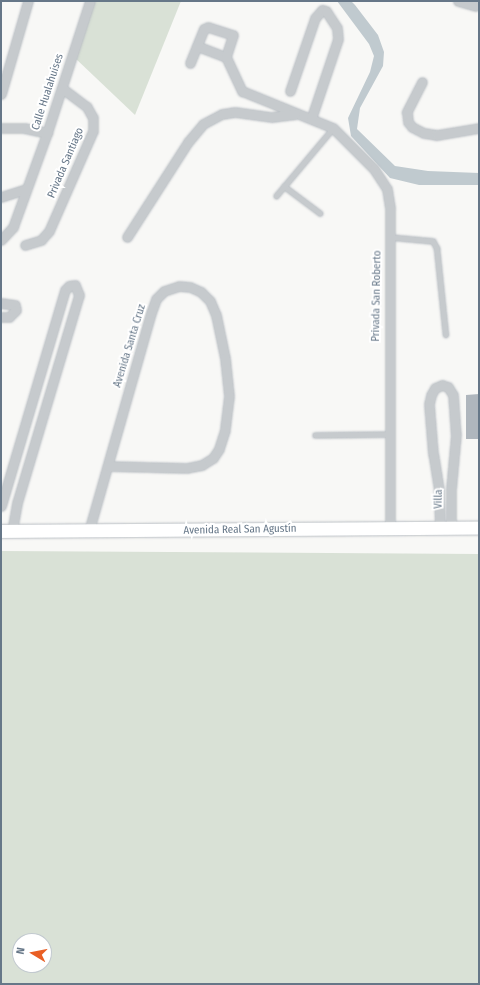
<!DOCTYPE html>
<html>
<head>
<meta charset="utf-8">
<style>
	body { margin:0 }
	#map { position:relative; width:480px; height:985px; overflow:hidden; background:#f8f8f6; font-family:"Fira Sans Condensed",sans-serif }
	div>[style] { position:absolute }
	.green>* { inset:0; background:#d9e1d6 }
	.water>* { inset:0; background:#c0cacf }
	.building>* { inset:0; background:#afb6bd }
	.roads { filter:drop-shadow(0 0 1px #babfc4) drop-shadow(0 0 1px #babfc4) }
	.lane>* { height:4.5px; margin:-2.25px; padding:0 2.25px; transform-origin:2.25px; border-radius:2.25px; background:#c6cacd }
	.street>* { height:9px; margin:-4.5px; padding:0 4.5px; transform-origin:4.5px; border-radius:4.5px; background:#c6cacd }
	.secondary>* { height:13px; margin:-6.5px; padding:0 6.5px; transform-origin:6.5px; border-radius:6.5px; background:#fff }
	span { translate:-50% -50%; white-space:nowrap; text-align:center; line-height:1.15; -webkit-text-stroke:4px #fff; paint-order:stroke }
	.street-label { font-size:11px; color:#678 }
	.frame { position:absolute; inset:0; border:2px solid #678; pointer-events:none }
	.north { position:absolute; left:12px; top:933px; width:40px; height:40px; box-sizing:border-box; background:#fff; border:1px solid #c2c9cf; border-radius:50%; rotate:280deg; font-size:11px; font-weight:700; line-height:16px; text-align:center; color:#678 }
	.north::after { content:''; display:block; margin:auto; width:14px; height:18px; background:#e95f25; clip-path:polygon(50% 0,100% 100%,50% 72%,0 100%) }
</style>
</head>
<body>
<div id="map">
	<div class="green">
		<div style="clip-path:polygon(94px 1px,181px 1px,135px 115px,75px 58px)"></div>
		<div style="clip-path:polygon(evenodd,1px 551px,479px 554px,479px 984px,1px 984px,1px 551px,20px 941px,44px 941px,44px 965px,20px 965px,20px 941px)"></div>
	</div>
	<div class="water">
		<div style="clip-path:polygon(337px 1px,351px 1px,355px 5px,378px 35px,384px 52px,383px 66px,360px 108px,357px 129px,395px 166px,428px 171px,479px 173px,479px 185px,419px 185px,390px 178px,351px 136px,348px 118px,370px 72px,374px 56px,369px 44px)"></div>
	</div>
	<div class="building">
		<div style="clip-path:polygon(479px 394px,479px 439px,466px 439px,466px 395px)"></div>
	</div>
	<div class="roads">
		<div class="lane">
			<div style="left:284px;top:186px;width:45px;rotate:36.9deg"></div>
			<div style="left:276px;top:196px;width:89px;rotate:-50deg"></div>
			<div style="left:390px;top:237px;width:43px;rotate:5.3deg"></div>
			<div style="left:433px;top:241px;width:8px;rotate:60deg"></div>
			<div style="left:437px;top:248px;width:87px;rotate:84.1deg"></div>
			<div style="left:315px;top:435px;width:74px;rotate:-0.8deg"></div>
		</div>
		<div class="street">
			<div style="left:458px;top:1px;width:18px;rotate:16deg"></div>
			<div style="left:197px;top:46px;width:31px;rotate:21deg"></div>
			<div style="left:226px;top:57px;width:38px;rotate:65deg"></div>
			<div style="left:242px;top:91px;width:98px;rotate:22.1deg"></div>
			<div style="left:333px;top:128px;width:58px;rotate:45deg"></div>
			<div style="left:374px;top:169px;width:24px;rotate:57deg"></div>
			<div style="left:387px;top:189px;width:20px;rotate:81deg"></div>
			<div style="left:390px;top:209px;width:318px;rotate:90deg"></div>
			<div style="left:190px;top:63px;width:37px;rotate:-68deg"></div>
			<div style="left:204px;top:29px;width:4px;rotate:-27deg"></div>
			<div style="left:208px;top:27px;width:26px;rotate:18deg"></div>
			<div style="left:233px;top:35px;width:23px;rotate:108deg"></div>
			<div style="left:422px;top:82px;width:34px;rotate:117deg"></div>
			<div style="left:407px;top:112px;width:10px;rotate:84deg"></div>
			<div style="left:408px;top:122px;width:6px;rotate:51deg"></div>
			<div style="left:412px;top:127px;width:13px;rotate:27deg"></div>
			<div style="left:424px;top:133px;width:13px;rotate:9deg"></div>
			<div style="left:437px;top:135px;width:43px;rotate:-9.5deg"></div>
			<div style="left:290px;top:91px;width:77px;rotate:-71.1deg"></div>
			<div style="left:315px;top:18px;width:11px;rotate:-49deg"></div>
			<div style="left:322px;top:10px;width:4px;rotate:14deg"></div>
			<div style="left:326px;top:11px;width:20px;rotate:57deg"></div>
			<div style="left:337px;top:28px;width:11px;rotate:85deg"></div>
			<div style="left:338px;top:39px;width:84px;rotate:108.6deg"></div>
			<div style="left:1px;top:94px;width:97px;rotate:-73.8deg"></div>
			<div style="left:1px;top:128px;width:23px"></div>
			<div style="left:24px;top:128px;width:24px;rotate:12deg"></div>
			<div style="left:1px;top:197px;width:26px;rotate:-18deg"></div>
			<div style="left:127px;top:237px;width:113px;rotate:-57.3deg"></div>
			<div style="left:188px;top:142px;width:23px;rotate:-50deg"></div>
			<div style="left:203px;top:124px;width:21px;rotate:-28deg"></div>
			<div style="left:222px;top:114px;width:13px;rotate:-9deg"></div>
			<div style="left:235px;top:112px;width:37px;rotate:8deg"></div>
			<div style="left:272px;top:117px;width:23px;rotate:-7deg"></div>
			<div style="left:1px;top:240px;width:18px;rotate:-47deg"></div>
			<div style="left:13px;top:227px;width:100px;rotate:-70.1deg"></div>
			<div style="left:47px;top:133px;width:139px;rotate:-72deg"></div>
			<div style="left:25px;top:245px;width:17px;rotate:-17deg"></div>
			<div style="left:41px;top:240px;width:12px;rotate:-48deg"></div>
			<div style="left:49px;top:231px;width:109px;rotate:-66.3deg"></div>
			<div style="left:93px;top:131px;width:13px;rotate:-90deg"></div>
			<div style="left:93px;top:118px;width:13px;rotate:-119deg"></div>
			<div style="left:87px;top:107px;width:31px;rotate:-143deg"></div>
			<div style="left:1px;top:303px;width:14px;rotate:8deg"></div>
			<div style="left:15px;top:305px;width:5px;rotate:79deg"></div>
			<div style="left:16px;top:310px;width:10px;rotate:135deg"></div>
			<div style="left:9px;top:317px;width:8px;rotate:180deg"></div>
			<div style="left:1px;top:506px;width:225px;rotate:-73.5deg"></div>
			<div style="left:65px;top:290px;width:6px;rotate:-45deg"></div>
			<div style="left:69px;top:286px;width:6px;rotate:-9deg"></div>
			<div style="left:75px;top:285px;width:11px;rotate:68deg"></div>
			<div style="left:79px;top:295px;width:217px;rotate:106.6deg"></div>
			<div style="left:17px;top:503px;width:28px;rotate:100deg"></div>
			<div style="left:440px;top:527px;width:37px;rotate:-92deg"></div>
			<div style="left:439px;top:490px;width:36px;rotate:-99deg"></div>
			<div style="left:433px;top:454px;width:50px;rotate:-94.6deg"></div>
			<div style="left:429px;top:404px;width:9px;rotate:-77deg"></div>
			<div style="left:431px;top:395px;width:8px;rotate:-60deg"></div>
			<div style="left:435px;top:388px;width:8px;rotate:-23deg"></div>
			<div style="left:442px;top:385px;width:6px;rotate:18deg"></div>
			<div style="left:448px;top:387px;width:9px;rotate:58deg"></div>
			<div style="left:453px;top:395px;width:39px;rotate:86deg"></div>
			<div style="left:456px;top:434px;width:55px;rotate:95.2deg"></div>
			<div style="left:451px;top:489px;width:38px;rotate:90deg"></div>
			<div style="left:89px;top:531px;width:11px;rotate:-75deg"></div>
			<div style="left:92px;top:520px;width:215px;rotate:-74.1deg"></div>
			<div style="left:151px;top:313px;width:15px;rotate:-70deg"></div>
			<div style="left:156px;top:299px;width:11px;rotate:-45deg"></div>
			<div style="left:164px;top:291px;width:16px;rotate:-18deg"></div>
			<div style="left:179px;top:286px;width:11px;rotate:5deg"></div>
			<div style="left:190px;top:287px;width:12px;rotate:24deg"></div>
			<div style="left:201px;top:292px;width:13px;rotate:45deg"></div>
			<div style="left:210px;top:301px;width:15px;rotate:67deg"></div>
			<div style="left:216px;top:315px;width:44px;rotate:78.2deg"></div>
			<div style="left:225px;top:358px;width:38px;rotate:84deg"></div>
			<div style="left:229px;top:396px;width:34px;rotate:97deg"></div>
			<div style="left:225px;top:430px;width:20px;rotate:108deg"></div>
			<div style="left:219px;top:449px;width:11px;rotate:124deg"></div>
			<div style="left:213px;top:458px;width:13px;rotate:148deg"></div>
			<div style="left:202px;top:465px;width:15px;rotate:169deg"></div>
			<div style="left:187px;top:468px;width:79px;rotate:-178.5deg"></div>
		</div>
		<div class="secondary">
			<div style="left:1px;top:531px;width:478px;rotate:-0.4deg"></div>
		</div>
	</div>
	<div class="street-label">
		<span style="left:48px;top:92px;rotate:-72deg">Calle Hualahuises</span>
		<span style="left:66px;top:163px;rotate:-67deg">Privada Santiago</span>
		<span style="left:377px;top:296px;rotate:-89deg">Privada San Roberto</span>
		<span style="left:130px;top:346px;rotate:-73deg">Avenida Santa Cruz</span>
		<span style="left:439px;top:499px;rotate:-89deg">Villa</span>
		<span style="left:240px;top:530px;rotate:-1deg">Avenida Real San Agustín</span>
	</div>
	<div class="frame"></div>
	<div class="north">N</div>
</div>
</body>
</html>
